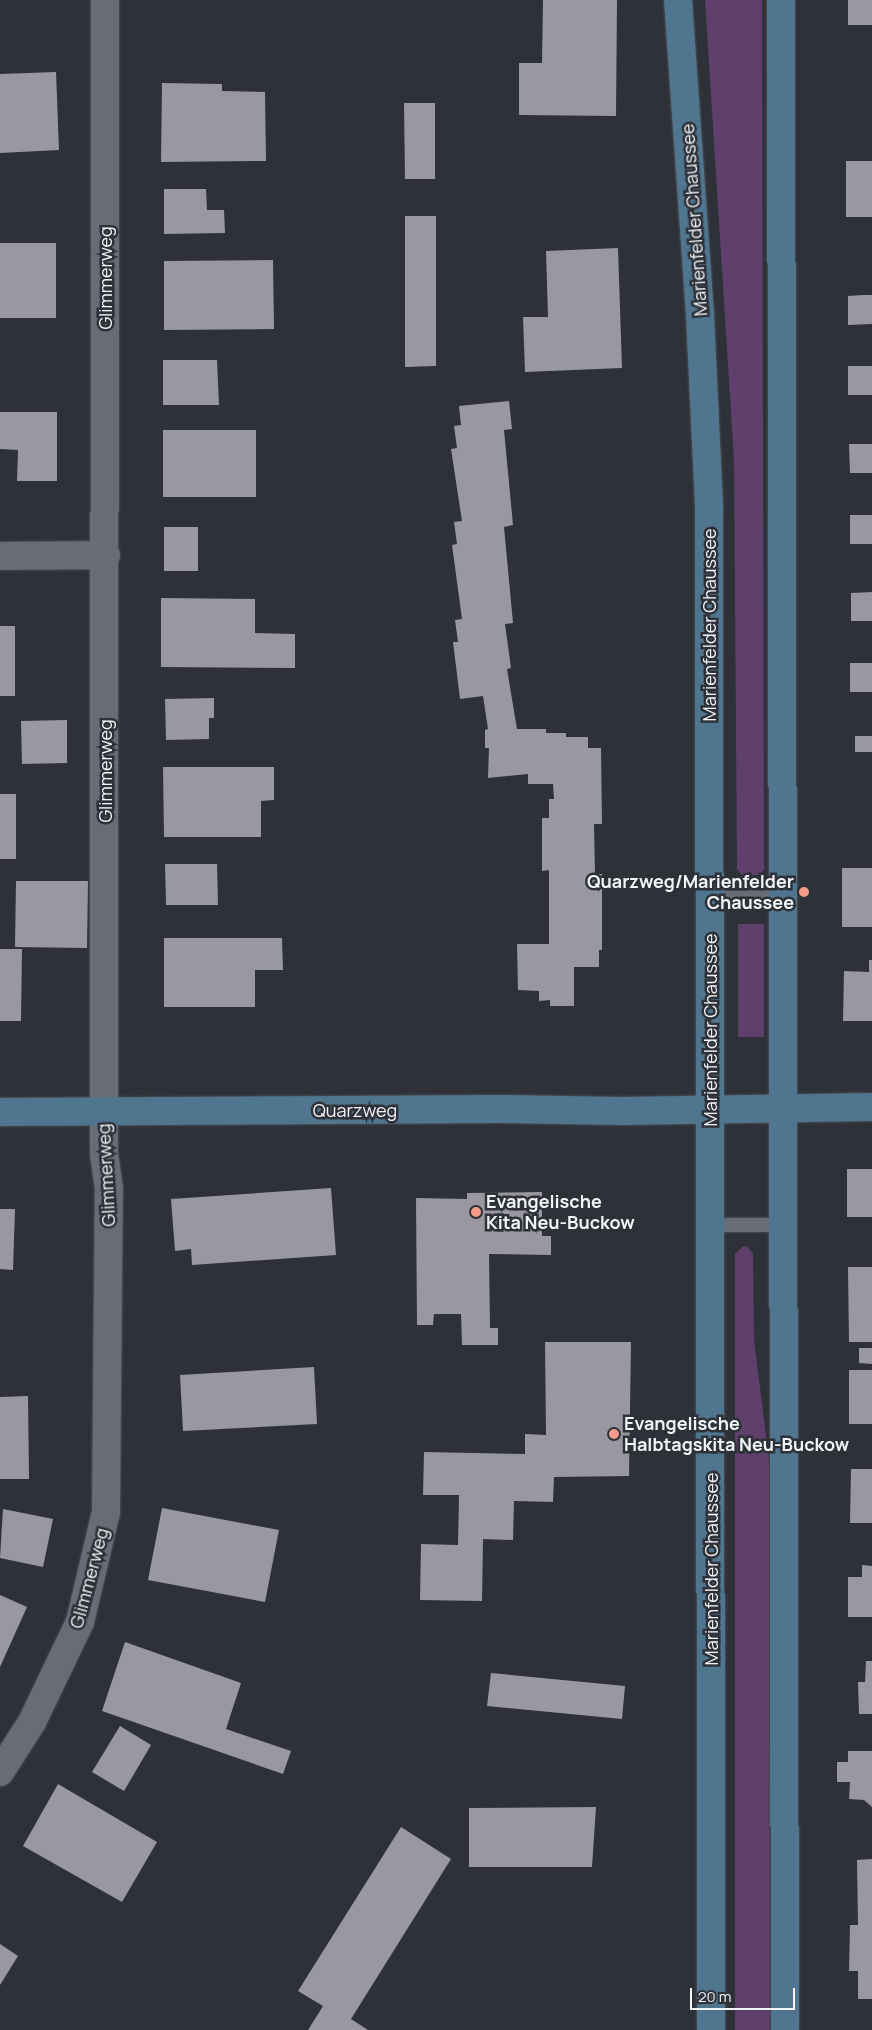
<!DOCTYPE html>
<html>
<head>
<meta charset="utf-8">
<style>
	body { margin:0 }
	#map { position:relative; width:872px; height:2030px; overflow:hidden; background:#2e3138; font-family:Manrope,sans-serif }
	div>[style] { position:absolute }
	.green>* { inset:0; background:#5f3f6b }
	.building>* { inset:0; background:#9998a1 }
	.roads { filter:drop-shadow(0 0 1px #4b4e54) drop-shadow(0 0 1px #4b4e54) }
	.lane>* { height:14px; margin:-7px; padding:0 7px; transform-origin:7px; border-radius:7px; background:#686c74 }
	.street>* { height:28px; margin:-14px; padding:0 14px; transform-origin:14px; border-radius:14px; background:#686c74 }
	.secondary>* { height:28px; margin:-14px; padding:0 14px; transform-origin:14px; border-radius:14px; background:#4f758f }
	.dots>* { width:14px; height:14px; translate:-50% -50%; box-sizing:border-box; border:2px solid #2e3138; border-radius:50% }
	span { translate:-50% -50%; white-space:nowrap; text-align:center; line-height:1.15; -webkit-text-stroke:5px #2e3138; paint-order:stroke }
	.street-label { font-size:18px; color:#f1f4f8 }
	.poi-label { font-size:18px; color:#f1f4f8; font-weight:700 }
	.right { translate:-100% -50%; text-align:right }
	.left { translate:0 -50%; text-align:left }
	.scale { position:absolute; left:690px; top:1988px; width:105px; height:22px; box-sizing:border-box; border:2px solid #f1f4f8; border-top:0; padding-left:6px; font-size:15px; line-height:18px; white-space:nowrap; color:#f1f4f8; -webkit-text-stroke:4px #2e3138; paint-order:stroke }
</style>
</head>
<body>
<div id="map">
	<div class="green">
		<div style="clip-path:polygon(705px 0,762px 0,764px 870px,758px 875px,742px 875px,737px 869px,734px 460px)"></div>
		<div style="clip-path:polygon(738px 924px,764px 924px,764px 1037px,738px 1037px)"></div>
		<div style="clip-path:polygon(743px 1246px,748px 1247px,753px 1254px,754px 1340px,769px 1459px,770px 2030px,735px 2030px,735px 1254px)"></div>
	</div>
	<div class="building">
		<div style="clip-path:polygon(543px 0,617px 0,616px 116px,519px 115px,519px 63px,542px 63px)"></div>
		<div style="clip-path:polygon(848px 0,872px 0,872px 25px,848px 25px)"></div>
		<div style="clip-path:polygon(56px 72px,59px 150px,0 153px,0 74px)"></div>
		<div style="clip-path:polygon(162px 83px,222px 84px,222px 91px,265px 92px,266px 161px,161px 162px)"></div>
		<div style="clip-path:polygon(404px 103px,435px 103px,435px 179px,405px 179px)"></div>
		<div style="clip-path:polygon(846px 161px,872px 161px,872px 217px,846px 217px)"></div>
		<div style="clip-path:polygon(164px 189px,206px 189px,207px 210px,224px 210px,225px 233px,164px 234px)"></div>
		<div style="clip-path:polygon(405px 216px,436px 216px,436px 366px,405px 367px)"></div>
		<div style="clip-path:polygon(0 243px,56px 243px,56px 318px,0 318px)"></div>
		<div style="clip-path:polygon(618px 248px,622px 368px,525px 372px,523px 317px,548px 317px,546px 251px)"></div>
		<div style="clip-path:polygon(273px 260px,274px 329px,164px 330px,164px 261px)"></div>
		<div style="clip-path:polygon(863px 295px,872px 295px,872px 324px,848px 325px,848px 296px)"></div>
		<div style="clip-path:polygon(163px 360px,217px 360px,219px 405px,163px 405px)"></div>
		<div style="clip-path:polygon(848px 366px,872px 366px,872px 395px,848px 395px)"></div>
		<div style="clip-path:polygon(509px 401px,512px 429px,504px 430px,513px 525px,504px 527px,513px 623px,505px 624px,511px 668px,507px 669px,517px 729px,546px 729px,546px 733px,566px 733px,566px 737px,588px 737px,588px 748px,601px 748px,602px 824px,594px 824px,595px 874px,602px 874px,602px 950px,599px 950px,599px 967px,574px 967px,574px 1006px,550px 1006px,550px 1000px,539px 1001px,539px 991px,518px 990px,517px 944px,549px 944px,549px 870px,542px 871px,542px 818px,549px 818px,549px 799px,554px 799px,553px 784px,528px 784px,528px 774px,488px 778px,489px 748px,485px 748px,485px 730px,488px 729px,483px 696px,460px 699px,453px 642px,458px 642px,455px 620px,462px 619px,452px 545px,457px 544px,454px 522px,462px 521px,451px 449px,457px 448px,454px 426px,461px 425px,459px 406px)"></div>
		<div style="clip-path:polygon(0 412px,57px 412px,57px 481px,17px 481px,18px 450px,0 449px)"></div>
		<div style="clip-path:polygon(163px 430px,256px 430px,256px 497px,163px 497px)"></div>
		<div style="clip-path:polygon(849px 444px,872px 444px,872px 473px,850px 473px)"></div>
		<div style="clip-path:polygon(850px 515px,872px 515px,872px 544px,850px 544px)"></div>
		<div style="clip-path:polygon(164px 527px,198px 527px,198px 571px,164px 571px)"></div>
		<div style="clip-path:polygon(872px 592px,872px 621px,851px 621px,851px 593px)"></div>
		<div style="clip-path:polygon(161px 598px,255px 599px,255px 633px,295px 634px,295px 668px,161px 667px)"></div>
		<div style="clip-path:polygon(0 626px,15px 626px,15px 696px,0 696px)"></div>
		<div style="clip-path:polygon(850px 663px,872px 663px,872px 692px,850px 692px)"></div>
		<div style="clip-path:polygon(214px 698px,214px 718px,209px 718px,209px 739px,166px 740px,165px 699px)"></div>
		<div style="clip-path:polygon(67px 720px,67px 763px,22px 764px,21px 721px)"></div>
		<div style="clip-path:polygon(855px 736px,872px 736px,872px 752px,855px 752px)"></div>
		<div style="clip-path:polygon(163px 767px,274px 767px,274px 800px,261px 801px,261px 837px,164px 837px)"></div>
		<div style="clip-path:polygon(0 794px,16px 794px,16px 859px,0 859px)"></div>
		<div style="clip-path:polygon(165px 864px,217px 864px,218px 905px,166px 905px)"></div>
		<div style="clip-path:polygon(842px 868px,872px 868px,872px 927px,842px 927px)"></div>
		<div style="clip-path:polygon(16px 881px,88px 881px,87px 948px,15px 947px)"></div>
		<div style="clip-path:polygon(164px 938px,282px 938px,283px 970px,255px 970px,255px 1007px,164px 1007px)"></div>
		<div style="clip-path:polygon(0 949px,22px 949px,21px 1021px,0 1021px)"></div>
		<div style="clip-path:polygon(869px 960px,872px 960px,872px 1021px,843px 1021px,844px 971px,869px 972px)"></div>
		<div style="clip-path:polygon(847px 1169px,872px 1169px,872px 1217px,847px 1217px)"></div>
		<div style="clip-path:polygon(331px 1188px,336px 1255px,192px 1265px,191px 1249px,175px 1251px,171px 1199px)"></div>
		<div style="clip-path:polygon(542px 1192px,542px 1236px,551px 1236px,551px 1255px,489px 1254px,490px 1328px,498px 1328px,498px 1345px,462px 1345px,461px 1314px,434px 1314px,433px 1325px,417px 1325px,416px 1198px,467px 1199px,467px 1193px)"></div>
		<div style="clip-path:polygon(0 1209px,15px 1209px,13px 1270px,0 1269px)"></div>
		<div style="clip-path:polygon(848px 1267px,872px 1267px,872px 1342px,849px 1342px)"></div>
		<div style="clip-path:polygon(545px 1342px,631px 1342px,629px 1476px,554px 1477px,553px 1502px,514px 1501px,513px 1540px,483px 1539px,482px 1601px,420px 1600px,421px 1544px,458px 1545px,459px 1495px,423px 1495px,424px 1452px,525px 1454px,525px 1434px,546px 1435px)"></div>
		<div style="clip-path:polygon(859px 1348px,872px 1348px,872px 1364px,859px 1363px)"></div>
		<div style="clip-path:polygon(314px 1367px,317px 1424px,183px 1431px,180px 1375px)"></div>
		<div style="clip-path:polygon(849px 1370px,872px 1370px,872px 1424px,849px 1424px)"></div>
		<div style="clip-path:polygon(28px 1396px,29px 1479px,0 1479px,0 1397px)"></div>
		<div style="clip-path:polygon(851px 1469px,872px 1469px,872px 1523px,850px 1523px)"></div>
		<div style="clip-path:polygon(162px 1508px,279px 1530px,265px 1602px,148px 1580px)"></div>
		<div style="clip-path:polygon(3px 1509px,53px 1519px,43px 1567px,0 1558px)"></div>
		<div style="clip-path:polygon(862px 1565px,872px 1566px,872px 1617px,848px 1617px,848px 1577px,862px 1577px)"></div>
		<div style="clip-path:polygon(0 1595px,27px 1607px,0 1667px)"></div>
		<div style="clip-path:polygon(125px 1642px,241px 1683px,226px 1729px,291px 1751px,283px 1774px,102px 1711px)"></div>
		<div style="clip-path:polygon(866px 1661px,872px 1661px,872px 1714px,859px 1714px,858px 1682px,865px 1682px)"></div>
		<div style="clip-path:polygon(491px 1673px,625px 1686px,622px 1719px,487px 1706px)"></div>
		<div style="clip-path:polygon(120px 1726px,151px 1745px,124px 1791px,92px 1772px)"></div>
		<div style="clip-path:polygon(848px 1751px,872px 1751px,872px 1807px,864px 1800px,849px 1799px,850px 1782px,837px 1782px,837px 1762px,848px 1762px)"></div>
		<div style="clip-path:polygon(58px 1784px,157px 1842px,122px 1902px,23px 1846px)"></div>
		<div style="clip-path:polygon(596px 1807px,592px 1867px,469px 1867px,469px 1808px)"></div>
		<div style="clip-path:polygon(401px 1827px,451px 1859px,351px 2019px,368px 2030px,308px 2030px,323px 2006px,298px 1991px)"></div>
		<div style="clip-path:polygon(872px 1859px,872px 1999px,858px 1999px,858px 1971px,849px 1971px,850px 1925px,858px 1925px,857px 1860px)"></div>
		<div style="clip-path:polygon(0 1944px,18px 1956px,0 1985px)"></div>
	</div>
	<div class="roads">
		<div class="lane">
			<div style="left:710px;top:898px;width:73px;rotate:-0.8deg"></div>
			<div style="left:710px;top:1225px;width:74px"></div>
		</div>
		<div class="street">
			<div style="left:0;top:556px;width:106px;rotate:-0.5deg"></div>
			<div style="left:0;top:1772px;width:59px;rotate:-57.4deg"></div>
			<div style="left:32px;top:1722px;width:111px;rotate:-64.4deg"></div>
			<div style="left:80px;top:1622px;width:113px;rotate:-76.7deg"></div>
			<div style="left:106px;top:1512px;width:323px;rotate:-89.5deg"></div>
			<div style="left:109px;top:1189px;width:34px;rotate:-98deg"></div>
			<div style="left:104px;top:1155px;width:43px;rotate:-90deg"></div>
			<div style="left:104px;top:1112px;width:1112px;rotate:-89.95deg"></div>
		</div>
		<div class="secondary">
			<div style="left:678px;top:0;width:316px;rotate:86deg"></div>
			<div style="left:700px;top:315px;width:193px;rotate:87.3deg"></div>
			<div style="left:709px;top:508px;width:1522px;rotate:89.92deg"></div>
			<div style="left:781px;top:0;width:2030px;rotate:89.89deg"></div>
			<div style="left:0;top:1112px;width:504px;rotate:-0.34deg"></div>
			<div style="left:504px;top:1109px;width:118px;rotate:1deg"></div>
			<div style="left:622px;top:1111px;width:250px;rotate:-0.9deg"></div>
		</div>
	</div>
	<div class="dots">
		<div style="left:804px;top:892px;background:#f49d8b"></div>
		<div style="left:476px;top:1212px;background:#f49d8b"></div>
		<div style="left:614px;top:1434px;background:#f49d8b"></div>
	</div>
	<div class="street-label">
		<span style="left:694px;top:220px;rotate:-94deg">Marienfelder Chaussee</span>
		<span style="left:105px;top:278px;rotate:-90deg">Glimmerweg</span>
		<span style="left:709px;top:625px;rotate:-90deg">Marienfelder Chaussee</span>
		<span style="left:105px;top:771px;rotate:-90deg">Glimmerweg</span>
		<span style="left:710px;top:1030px;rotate:-90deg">Marienfelder Chaussee</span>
		<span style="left:355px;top:1110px">Quarzweg</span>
		<span style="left:106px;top:1175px;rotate:-93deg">Glimmerweg</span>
		<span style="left:711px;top:1569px;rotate:-90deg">Marienfelder Chaussee</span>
		<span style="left:89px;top:1578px;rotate:-75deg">Glimmerweg</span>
	</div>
	<div class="poi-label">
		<span class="right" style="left:794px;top:892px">Quarzweg/Marienfelder<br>Chaussee</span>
		<span class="left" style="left:486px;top:1212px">Evangelische<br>Kita Neu-Buckow</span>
		<span class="left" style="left:624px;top:1434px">Evangelische<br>Halbtagskita Neu-Buckow</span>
	</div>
	<div class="scale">20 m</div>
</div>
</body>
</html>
